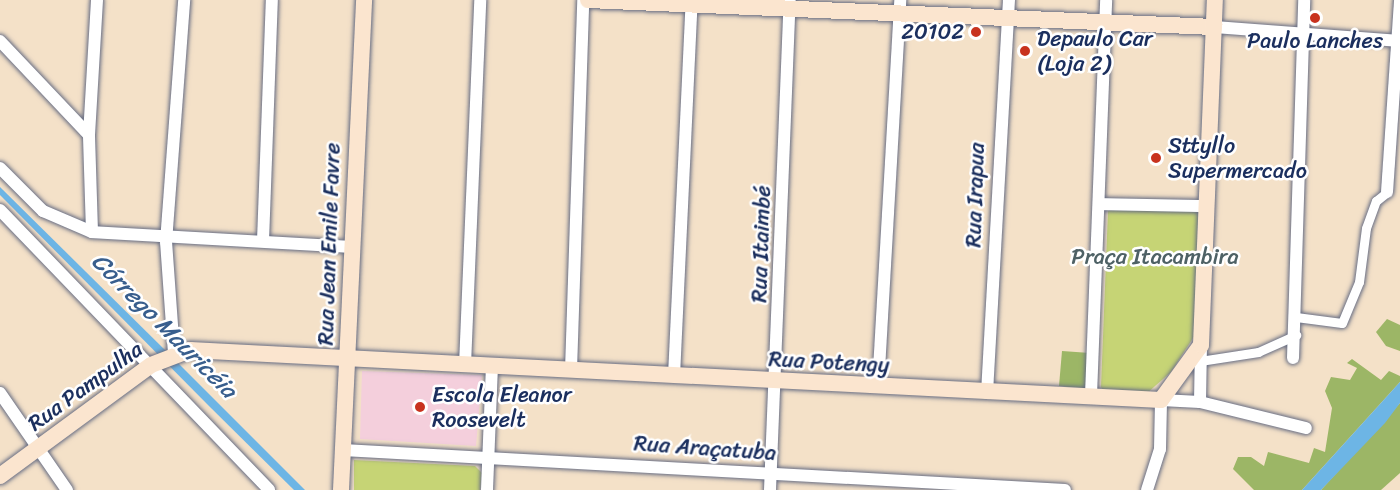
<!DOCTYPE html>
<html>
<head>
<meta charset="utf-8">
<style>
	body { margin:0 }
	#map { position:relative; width:1400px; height:490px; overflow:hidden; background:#f4e1c8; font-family:Sriracha,sans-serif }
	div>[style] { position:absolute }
	.built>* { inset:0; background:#f4cfdc }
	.green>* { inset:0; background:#c6d475 }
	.forest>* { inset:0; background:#9cb666 }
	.water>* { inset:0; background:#6db5e5 }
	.roads { filter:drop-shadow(0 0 2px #676d83) drop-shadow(0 0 2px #676d83) }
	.pedestrian>* { height:9px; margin:-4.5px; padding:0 4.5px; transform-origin:4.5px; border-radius:4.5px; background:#fff }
	.minor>* { height:12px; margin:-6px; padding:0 6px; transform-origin:6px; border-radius:6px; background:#fff }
	.secondary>* { height:16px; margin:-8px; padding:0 8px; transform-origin:8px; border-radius:8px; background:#fbe5cf }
	.dots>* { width:16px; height:16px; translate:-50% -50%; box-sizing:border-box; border:3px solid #fff; border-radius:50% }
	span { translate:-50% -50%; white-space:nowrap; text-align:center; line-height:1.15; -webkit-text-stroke:5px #fff; paint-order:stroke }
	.poi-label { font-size:22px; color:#1b2f5e }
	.right { translate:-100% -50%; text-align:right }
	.left { translate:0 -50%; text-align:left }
	.street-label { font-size:22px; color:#1b2f5e }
	.park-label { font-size:22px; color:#4e6165 }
	.water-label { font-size:24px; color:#385e8d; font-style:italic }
</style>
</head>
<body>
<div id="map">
	<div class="built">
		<div style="clip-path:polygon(362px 371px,482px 375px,476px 446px,360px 439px)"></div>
	</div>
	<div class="green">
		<div style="clip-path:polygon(1113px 206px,1205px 211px,1195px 335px,1171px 372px,1146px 394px,1103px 391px,1101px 387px,1108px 211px)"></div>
		<div style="clip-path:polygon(354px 460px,475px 466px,482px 473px,480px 490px,354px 490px)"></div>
	</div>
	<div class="forest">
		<div style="clip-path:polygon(1387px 319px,1400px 325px,1400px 351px,1386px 346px,1376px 332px)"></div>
		<div style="clip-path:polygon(1062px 351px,1090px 353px,1087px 389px,1059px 386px)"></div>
		<div style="clip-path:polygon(1352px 359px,1381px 380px,1389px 371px,1400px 376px,1400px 382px,1302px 490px,1254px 490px,1233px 469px,1238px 457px,1251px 457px,1264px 466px,1268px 452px,1309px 463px,1314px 448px,1325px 452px,1332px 408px,1325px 391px,1331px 377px,1350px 380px,1357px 368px,1347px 363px)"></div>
		<div style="clip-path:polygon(1400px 403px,1400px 473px,1381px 490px,1321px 490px)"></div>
	</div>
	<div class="water">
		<div style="clip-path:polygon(0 187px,165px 350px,305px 490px,294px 490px,209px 406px,0 195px)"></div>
		<div style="clip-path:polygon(1400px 382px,1400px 403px,1385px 423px,1321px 490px,1302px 490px)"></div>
	</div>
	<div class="roads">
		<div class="pedestrian">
			<div style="left:1296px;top:317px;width:46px;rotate:7.4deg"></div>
			<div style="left:1342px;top:323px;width:44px;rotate:-67.5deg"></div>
			<div style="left:1359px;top:282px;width:54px;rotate:-82.6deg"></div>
			<div style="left:1366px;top:228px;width:29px;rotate:-70deg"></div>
			<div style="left:1376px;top:201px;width:14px;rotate:-39deg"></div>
			<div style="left:1200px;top:361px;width:59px;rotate:-8.8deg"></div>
			<div style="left:1258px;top:352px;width:42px;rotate:-24.1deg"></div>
		</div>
		<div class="minor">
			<div style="left:1214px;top:27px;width:187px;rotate:4.3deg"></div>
			<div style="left:0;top:41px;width:129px;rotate:46.6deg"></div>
			<div style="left:0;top:168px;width:61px;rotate:45deg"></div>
			<div style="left:43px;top:211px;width:53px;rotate:23.2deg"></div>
			<div style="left:92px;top:232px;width:259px;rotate:3.3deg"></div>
			<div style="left:1387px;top:192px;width:192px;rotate:-86.1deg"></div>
			<div style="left:1101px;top:204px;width:105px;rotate:1.1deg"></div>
			<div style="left:0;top:210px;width:388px;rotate:46.1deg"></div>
			<div style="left:92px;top:232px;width:97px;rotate:-91.8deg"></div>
			<div style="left:89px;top:135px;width:135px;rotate:-86.6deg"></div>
			<div style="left:263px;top:241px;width:241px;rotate:-87.9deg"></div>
			<div style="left:174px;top:353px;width:111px;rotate:-94.1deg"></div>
			<div style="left:166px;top:242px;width:243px;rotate:-85.7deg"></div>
			<div style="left:1293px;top:358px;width:358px;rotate:-88.2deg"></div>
			<div style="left:465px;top:365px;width:365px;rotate:-87.6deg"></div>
			<div style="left:571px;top:370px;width:370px;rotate:-88.1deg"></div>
			<div style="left:674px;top:376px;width:376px;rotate:-87.3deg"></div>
			<div style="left:878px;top:387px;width:388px;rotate:-86.7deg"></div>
			<div style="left:0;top:393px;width:118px;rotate:55.4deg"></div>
			<div style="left:987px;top:393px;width:394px;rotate:-86.8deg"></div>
			<div style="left:1091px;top:395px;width:395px;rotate:-87.8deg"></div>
			<div style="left:1200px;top:402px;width:56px;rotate:-89deg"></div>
			<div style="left:343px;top:450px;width:723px;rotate:3.17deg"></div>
			<div style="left:487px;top:490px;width:124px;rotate:-87.7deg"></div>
			<div style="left:770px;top:490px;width:490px;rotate:-87.7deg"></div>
			<div style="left:1147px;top:490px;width:43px;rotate:-72.4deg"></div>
			<div style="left:1160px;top:449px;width:49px;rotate:-88.8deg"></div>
			<div style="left:1161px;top:400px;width:39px;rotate:3deg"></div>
			<div style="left:1200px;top:402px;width:109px;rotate:13.8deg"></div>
		</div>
		<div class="secondary">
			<div style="left:588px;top:0;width:627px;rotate:2.47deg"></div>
			<div style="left:0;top:476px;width:187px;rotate:-36.3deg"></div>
			<div style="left:151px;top:365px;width:42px;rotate:-21deg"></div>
			<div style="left:190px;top:350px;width:972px;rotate:2.95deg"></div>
			<div style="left:1161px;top:400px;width:68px;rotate:-54deg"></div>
			<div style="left:1201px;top:345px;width:345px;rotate:-87.7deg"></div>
			<div style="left:341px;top:490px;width:491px;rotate:-87.3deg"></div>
		</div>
	</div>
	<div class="dots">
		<div style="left:1315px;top:18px;background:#c8321e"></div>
		<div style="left:976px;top:32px;background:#c8321e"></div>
		<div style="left:1025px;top:51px;background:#c8321e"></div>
		<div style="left:1156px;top:158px;background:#c8321e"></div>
		<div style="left:420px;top:407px;background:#c8321e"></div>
	</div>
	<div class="poi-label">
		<span class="right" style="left:964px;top:32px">20102</span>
		<span class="left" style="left:1037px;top:51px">Depaulo Car<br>(Loja 2)</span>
		<span style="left:1315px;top:41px">Paulo Lanches</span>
		<span class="left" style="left:1168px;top:158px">Sttyllo<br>Supermercado</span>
		<span class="left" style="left:432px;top:407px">Escola Eleanor<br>Roosevelt</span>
	</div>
	<div class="street-label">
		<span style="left:975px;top:195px;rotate:-88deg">Rua Irapua</span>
		<span style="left:329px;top:244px;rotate:-88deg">Rua Jean Emile Favre</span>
		<span style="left:761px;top:244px;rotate:-88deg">Rua Itaimbé</span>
		<span style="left:829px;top:362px;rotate:3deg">Rua Potengy</span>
		<span style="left:85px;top:386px;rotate:-36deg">Rua Pampulha</span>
		<span style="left:705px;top:448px;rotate:4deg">Rua Araçatuba</span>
	</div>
	<div class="park-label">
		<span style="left:1155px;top:257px">Praça Itacambira</span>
	</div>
	<div class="water-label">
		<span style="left:164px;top:326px;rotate:45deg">Córrego Mauricéia</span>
	</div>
</div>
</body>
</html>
